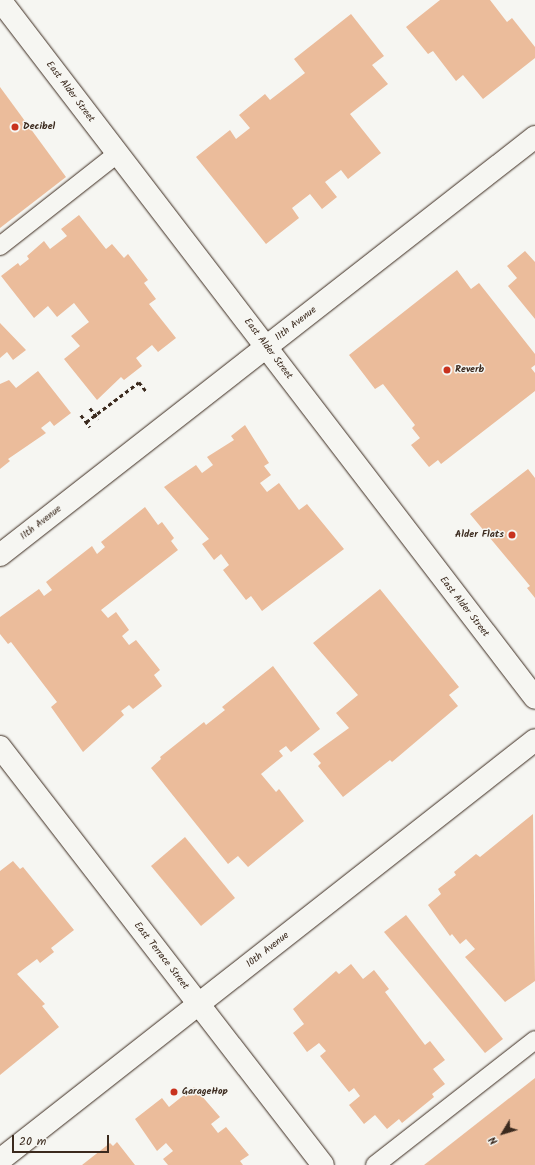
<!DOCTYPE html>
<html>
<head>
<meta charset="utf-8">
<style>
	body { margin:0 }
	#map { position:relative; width:535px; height:1165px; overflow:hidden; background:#f6f6f2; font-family:Kalam,sans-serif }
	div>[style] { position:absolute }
	.building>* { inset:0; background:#ebbc9b }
	.path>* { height:2.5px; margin-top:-1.25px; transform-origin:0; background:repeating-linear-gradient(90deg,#3b2a1e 0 4px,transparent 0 7px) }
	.roads { filter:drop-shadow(0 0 1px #3b2a1e) drop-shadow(0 0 1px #3b2a1e) }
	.lane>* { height:18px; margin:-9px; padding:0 9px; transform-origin:9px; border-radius:9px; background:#f6f6f2 }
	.street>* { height:22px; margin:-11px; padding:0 11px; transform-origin:11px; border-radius:11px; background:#f6f6f2 }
	.dots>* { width:11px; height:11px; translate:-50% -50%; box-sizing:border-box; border:2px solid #f6f6f2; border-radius:50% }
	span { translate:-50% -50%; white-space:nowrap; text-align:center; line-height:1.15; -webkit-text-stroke:3px #f6f6f2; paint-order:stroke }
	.street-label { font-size:10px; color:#3b2a1e }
	.poi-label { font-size:10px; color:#3b2a1e; font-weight:700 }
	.left { translate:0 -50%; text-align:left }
	.right { translate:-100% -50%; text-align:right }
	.north { position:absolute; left:483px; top:1113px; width:40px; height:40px; -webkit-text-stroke:3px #f6f6f2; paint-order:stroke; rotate:232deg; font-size:11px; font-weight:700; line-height:16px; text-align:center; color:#3b2a1e }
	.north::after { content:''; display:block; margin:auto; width:14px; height:18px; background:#3b2a1e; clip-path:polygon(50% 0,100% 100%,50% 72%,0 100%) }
	.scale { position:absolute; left:12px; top:1135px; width:97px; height:18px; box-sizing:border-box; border:2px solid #3b2a1e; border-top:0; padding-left:5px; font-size:12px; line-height:14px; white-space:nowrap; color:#3b2a1e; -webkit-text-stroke:3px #f6f6f2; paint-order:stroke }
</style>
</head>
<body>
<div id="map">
	<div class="building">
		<div style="clip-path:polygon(440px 0,490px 0,507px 22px,512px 18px,535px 47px,535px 58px,483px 99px,463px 75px,456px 81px,433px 51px,428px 54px,406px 27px)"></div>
		<div style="clip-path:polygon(351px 14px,384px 56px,372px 65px,388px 84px,350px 114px,381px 153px,348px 179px,341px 170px,325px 182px,337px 197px,322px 209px,310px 194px,292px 208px,299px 218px,266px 244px,196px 157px,230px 130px,236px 139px,250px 128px,239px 115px,265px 94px,270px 100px,305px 73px,294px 59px)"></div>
		<div style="clip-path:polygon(0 87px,66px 177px,0 228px)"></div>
		<div style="clip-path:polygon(79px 215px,106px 249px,112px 244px,124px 258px,128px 254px,148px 280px,144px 283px,156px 299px,149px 304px,176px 338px,158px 352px,152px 345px,136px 358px,142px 366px,124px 380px,121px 377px,97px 400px,64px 359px,80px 346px,71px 336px,89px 322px,74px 303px,57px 317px,48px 306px,34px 318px,1px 276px,18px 263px,20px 266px,29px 259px,27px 256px,44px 241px,50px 249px,67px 236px,61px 229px)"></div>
		<div style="clip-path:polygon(525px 251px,535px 262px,535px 319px,508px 286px,517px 278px,507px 266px)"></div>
		<div style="clip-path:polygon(457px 270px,471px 289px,479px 283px,535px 354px,535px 365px,531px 368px,535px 373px,535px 391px,441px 464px,438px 460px,429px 467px,411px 445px,420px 438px,412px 428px,415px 425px,383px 384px,375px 389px,349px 355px)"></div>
		<div style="clip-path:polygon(0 323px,26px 350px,13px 360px,7px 352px,0 358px)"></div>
		<div style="clip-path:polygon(38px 371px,71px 413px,54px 426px,50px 421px,41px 428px,46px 433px,8px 459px,10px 461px,0 469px,0 384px,9px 380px,16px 388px)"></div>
		<div style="clip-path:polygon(245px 425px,269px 463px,264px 466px,271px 475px,260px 483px,267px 492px,279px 483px,299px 510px,307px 504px,344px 549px,262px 611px,251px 596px,246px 600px,223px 570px,229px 565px,221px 554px,214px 560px,202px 544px,209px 539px,164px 487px,196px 465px,202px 473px,213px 465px,207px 457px,234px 440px,231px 436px)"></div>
		<div style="clip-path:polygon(528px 469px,535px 478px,535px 598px,527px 588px,530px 586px,470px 514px)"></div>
		<div style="clip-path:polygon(145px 507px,158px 525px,162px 522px,174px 538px,171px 541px,178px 550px,101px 610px,108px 618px,116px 612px,129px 630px,122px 636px,129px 645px,136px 640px,160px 670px,154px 675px,162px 686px,133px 709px,129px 705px,121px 711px,124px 715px,83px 752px,51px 707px,57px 702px,11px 642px,8px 644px,0 634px,0 617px,39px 589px,44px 596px,52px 590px,46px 582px,92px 546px,97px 554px,105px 547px,101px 542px)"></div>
		<div style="clip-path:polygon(380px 589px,459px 687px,449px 695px,458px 706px,392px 762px,390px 760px,343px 797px,318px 766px,321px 763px,313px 754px,349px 728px,336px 713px,358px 695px,313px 643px)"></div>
		<div style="clip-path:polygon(273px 666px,320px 729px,291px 752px,286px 746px,279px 751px,283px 756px,261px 774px,276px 792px,279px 789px,304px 821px,248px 867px,238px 856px,228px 864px,151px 768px,161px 759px,160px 757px,204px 722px,206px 725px,225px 710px,222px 707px)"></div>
		<div style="clip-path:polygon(533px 814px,535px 981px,505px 1002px,465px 957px,475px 949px,466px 939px,460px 944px,452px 934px,450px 936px,428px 905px,441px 894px,438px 889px,456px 875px,454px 872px,476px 854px,480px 857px)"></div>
		<div style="clip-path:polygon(185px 837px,235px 898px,201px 926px,151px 866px)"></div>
		<div style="clip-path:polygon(13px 861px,20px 869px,23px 867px,74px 930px,51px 948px,54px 952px,40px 963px,37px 959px,17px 974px,45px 1004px,42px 1006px,59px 1027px,0 1075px,0 871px)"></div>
		<div style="clip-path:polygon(406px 915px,503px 1039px,485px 1053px,384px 932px)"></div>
		<div style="clip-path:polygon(351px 964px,363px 979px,374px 970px,389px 989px,385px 992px,425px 1045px,430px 1041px,445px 1060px,433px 1069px,445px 1084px,432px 1094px,434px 1097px,402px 1123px,399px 1119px,387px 1129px,375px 1115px,364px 1124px,349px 1105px,360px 1096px,354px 1088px,349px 1092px,320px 1056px,326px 1051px,319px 1043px,307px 1052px,293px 1033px,304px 1024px,293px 1009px,336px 971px,339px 974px)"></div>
		<div style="clip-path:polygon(535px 1078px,535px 1165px,424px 1165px)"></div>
		<div style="clip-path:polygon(194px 1087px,220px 1117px,211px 1124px,218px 1133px,226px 1127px,249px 1155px,240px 1161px,243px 1165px,168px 1165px,163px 1159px,173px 1151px,166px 1143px,157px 1151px,135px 1119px,162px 1098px,169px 1107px)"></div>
		<div style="clip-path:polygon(117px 1142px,135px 1165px,82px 1165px,110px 1143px,113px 1146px)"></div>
	</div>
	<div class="path">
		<div style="left:90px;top:408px;width:14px;rotate:51deg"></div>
		<div style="left:81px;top:415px;width:15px;rotate:53deg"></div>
		<div style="left:86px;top:422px;width:66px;rotate:-37deg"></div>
		<div style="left:139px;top:382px;width:11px;rotate:52deg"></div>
	</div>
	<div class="roads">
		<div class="lane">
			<div style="left:0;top:246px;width:149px;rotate:-38.2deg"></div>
			<div style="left:375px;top:1165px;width:203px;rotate:-38deg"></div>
		</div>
		<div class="street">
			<div style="left:0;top:0;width:879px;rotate:52.53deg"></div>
			<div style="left:0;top:555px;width:679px;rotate:-38deg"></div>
			<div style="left:0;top:747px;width:528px;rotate:52.31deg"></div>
			<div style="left:0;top:1160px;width:680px;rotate:-38.13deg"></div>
		</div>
	</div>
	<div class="dots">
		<div style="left:15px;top:127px;background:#c8321e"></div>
		<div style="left:447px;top:370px;background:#c8321e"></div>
		<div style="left:512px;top:535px;background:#c8321e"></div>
		<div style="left:174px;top:1092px;background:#c8321e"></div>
	</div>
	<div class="street-label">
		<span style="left:70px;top:92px;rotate:53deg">East Alder Street</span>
		<span style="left:296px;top:324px;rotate:-38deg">11th Avenue</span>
		<span style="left:268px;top:349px;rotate:53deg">East Alder Street</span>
		<span style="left:41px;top:523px;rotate:-38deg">11th Avenue</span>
		<span style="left:464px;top:607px;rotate:52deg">East Alder Street</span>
		<span style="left:268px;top:950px;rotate:-38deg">10th Avenue</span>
		<span style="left:161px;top:956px;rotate:52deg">East Terrace Street</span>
	</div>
	<div class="poi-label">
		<span class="left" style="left:23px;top:127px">Decibel</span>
		<span class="left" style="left:455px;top:370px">Reverb</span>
		<span class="right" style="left:504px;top:535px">Alder Flats</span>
		<span class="left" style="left:182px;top:1092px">GarageHop</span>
	</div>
	<div class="north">N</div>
	<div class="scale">20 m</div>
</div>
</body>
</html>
